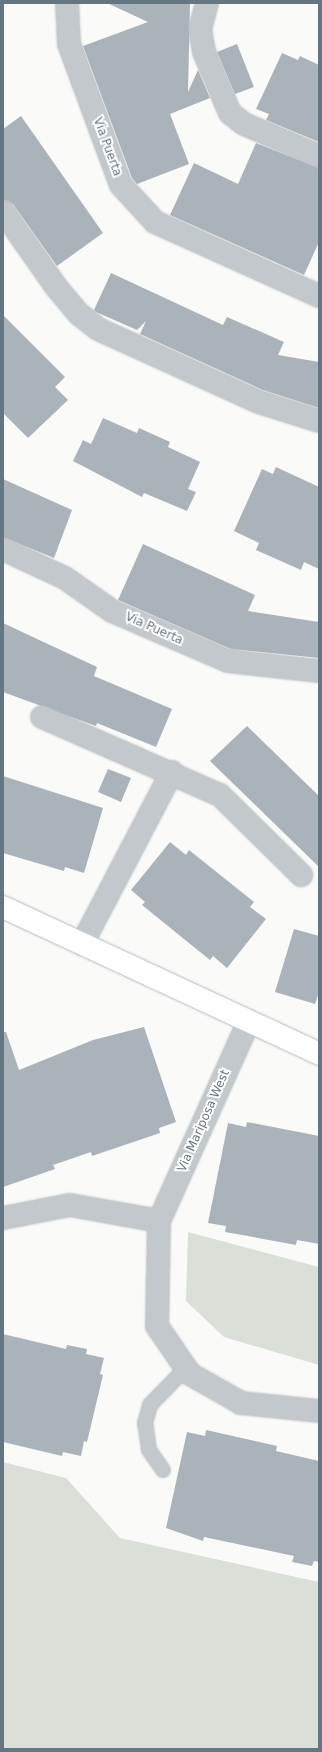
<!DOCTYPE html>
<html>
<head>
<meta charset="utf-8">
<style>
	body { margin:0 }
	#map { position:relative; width:322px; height:1752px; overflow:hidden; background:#fafaf8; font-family:"DejaVu Sans",sans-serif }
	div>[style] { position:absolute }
	.green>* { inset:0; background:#dadfd7 }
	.building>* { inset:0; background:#aab3b9 }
	.roads { filter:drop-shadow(0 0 1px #b3babf) drop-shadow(0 0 1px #b3babf) }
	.lane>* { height:14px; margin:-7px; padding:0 7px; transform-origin:7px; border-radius:7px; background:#c3c8cc }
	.street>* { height:22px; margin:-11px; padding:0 11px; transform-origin:11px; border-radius:11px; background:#c3c8cc }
	.secondary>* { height:22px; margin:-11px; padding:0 11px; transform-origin:11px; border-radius:11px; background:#fff }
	span { translate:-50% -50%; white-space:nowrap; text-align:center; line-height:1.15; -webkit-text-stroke:4px #fff; paint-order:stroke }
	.street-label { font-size:12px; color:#657683 }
	.frame { position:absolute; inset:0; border:4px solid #657683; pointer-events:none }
</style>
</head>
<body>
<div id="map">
	<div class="green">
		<div style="clip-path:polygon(188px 1232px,319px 1267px,319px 1365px,224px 1337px,186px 1301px)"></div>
		<div style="clip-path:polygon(3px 1462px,66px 1478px,120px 1538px,319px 1582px,319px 1749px,3px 1749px)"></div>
	</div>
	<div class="building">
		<div style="clip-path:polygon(107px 3px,190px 3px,188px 92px,198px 70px,210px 98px,170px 114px,189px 164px,137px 184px,132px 178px,83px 46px,148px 22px)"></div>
		<div style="clip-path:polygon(237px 44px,254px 87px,235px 94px,217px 52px)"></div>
		<div style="clip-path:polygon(282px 53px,298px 60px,300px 56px,319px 65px,319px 142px,266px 120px,269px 114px,256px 109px)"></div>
		<div style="clip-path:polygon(21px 116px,103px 233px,57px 266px,13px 204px,3px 199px,3px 129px)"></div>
		<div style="clip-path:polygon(256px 143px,319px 168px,319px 242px,304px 275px,170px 215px,194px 163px,238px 184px)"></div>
		<div style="clip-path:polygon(111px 273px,223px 325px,227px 317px,284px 342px,278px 355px,319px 362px,319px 408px,263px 390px,140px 334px,146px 321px,137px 330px,96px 312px,94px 310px)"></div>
		<div style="clip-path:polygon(3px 315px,65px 377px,55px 387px,68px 400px,28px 438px,3px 413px)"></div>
		<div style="clip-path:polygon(103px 418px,137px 433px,139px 428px,170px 442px,168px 447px,200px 462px,188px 489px,196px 492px,187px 511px,144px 493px,142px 497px,73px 461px,83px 440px,91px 444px)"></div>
		<div style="clip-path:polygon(276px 467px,319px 487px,319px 569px,304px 562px,301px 570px,256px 550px,259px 543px,234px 531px,262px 469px,273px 474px)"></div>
		<div style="clip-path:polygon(3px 479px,72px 510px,54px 558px,3px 537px)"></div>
		<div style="clip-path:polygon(143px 544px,255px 595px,248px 611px,319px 622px,319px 658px,231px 649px,118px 600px)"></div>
		<div style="clip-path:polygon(3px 623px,97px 667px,94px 676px,172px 709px,156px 747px,97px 723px,96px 726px,3px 692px)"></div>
		<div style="clip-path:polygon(247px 726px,319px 796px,319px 867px,210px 761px)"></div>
		<div style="clip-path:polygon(108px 769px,131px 778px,121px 802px,98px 792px)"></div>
		<div style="clip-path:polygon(3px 776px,103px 808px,84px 873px,65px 867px,64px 871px,3px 853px)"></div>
		<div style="clip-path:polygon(170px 842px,186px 855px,189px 850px,254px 902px,250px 907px,266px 919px,227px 968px,213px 956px,210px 960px,184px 939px,142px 905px,145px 902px,131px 890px)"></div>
		<div style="clip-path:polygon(294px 929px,319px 936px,319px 992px,315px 1004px,275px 992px)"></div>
		<div style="clip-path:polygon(144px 1027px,176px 1122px,159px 1128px,160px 1133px,92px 1156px,91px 1152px,53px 1165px,55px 1169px,3px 1187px,3px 1032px,6px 1032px,19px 1070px,93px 1040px)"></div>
		<div style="clip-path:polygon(247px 1122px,319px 1136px,319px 1244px,297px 1240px,296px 1245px,248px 1236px,225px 1232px,226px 1226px,208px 1223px,228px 1123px,246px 1127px)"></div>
		<div style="clip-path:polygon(3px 1334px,66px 1349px,67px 1345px,87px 1349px,86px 1354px,104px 1358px,100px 1374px,103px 1375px,87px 1442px,84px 1441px,81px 1456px,63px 1452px,62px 1456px,3px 1442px)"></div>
		<div style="clip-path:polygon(206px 1430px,277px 1446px,276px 1451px,319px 1461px,319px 1562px,314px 1561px,312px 1566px,292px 1562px,294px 1556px,204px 1537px,203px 1541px,166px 1528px,187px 1432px,205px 1436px)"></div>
	</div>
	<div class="roads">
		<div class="lane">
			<div style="left:163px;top:1470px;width:24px;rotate:-125deg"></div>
			<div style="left:149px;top:1450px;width:27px;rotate:-98deg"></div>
			<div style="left:145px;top:1423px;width:19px;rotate:-74deg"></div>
			<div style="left:150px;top:1405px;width:52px;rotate:-45.8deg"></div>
		</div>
		<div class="street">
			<div style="left:67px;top:3px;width:41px;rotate:87.2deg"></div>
			<div style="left:69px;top:44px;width:150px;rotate:69.8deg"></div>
			<div style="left:121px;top:185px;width:50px;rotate:47.4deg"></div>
			<div style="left:155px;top:222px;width:180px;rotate:24.3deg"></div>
			<div style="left:207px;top:3px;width:27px;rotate:105deg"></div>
			<div style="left:200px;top:29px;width:23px;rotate:80deg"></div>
			<div style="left:204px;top:52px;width:66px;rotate:66.9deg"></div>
			<div style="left:230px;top:113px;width:18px;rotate:38deg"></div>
			<div style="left:244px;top:124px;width:82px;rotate:23.1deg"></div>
			<div style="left:3px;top:211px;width:94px;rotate:55deg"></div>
			<div style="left:57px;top:288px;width:34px;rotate:50deg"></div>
			<div style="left:79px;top:314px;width:24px;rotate:38deg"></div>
			<div style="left:98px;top:329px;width:177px;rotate:24.4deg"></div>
			<div style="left:259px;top:402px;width:63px;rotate:17.6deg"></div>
			<div style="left:3px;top:549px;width:68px;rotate:25.1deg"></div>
			<div style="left:65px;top:578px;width:57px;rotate:35.1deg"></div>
			<div style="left:112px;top:611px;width:126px;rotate:23.3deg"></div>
			<div style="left:228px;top:661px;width:92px;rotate:6.3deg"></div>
			<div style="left:42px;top:717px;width:194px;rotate:23.7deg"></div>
			<div style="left:220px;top:795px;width:114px;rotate:44.6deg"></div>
			<div style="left:82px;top:944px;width:194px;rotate:-62.4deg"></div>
			<div style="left:249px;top:1021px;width:219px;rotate:114.2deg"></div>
			<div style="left:159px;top:1221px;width:105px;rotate:91.1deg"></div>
			<div style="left:157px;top:1326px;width:58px;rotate:55.5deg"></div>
			<div style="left:190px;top:1374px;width:59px;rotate:29.6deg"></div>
			<div style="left:241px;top:1403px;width:78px;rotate:5.9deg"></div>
			<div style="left:3px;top:1218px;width:68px;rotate:-11deg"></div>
			<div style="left:70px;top:1205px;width:90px;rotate:10.2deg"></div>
		</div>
		<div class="secondary">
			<div style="left:3px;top:907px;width:349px;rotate:24.9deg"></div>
		</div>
	</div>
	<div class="street-label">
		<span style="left:107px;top:147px;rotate:70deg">Via Puerta</span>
		<span style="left:154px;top:629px;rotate:24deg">Via Puerta</span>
		<span style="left:204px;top:1121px;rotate:-66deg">Via Mariposa West</span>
	</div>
	<div class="frame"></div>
</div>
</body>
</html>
